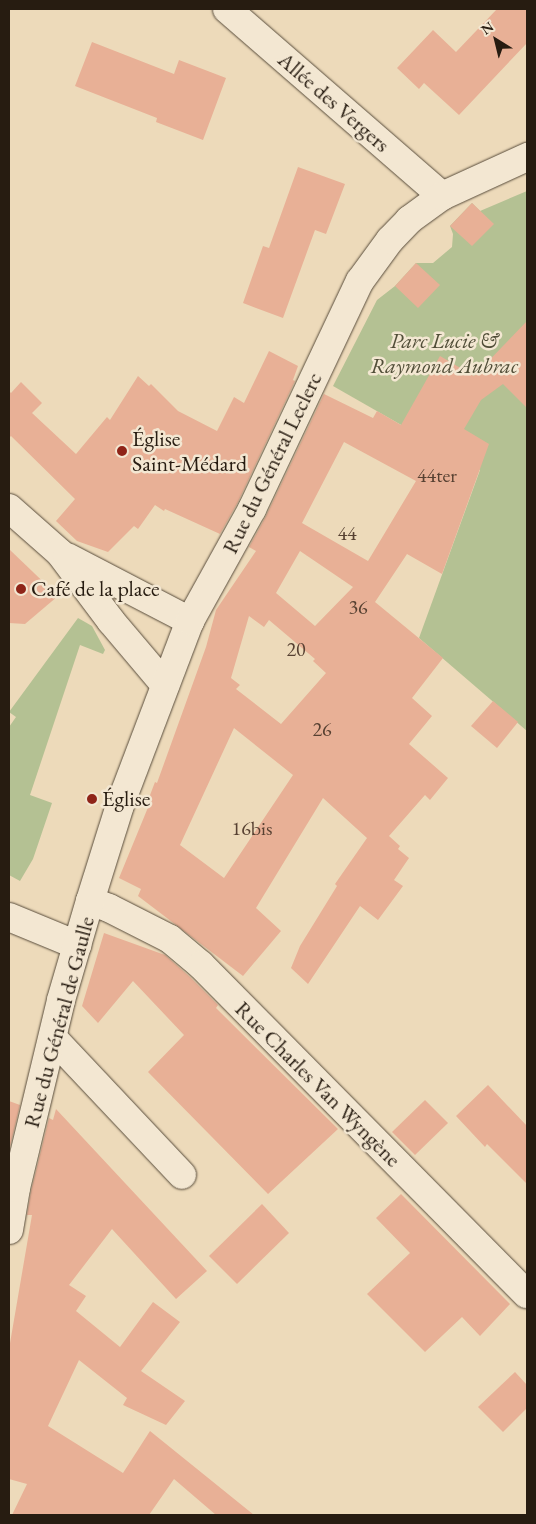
<!DOCTYPE html>
<html>
<head>
<meta charset="utf-8">
<style>
	body { margin:0 }
	#map { position:relative; width:536px; height:1524px; overflow:hidden; background:#eddaba; font-family:"EB Garamond",serif }
	div>[style] { position:absolute }
	.green>* { inset:0; background:#b4c193 }
	.building>* { inset:0; background:#e8b096 }
	.roads { filter:drop-shadow(0 0 1px #584c3b) drop-shadow(0 0 1px #584c3b) }
	.street>* { height:28px; margin:-14px; padding:0 14px; transform-origin:14px; border-radius:14px; background:#f3e7d2 }
	.secondary>* { height:28px; margin:-14px; padding:0 14px; transform-origin:14px; border-radius:14px; background:#f3e7d2 }
	.dots>* { width:14px; height:14px; translate:-50% -50%; box-sizing:border-box; border:2px solid #f3e7d2; border-radius:50% }
	span { translate:-50% -50%; white-space:nowrap; text-align:center; line-height:1.15; -webkit-text-stroke:5px #f3e7d2; paint-order:stroke }
	.number-label { font-size:20px; color:#574132 }
	.number-label span { -webkit-text-stroke-width:0 }
	.street-label { font-size:22px; color:#271c11 }
	.park-label { font-size:22px; color:#514e38; font-style:italic }
	.poi-label { font-size:22px; color:#271c11 }
	.left { translate:0 -50%; text-align:left }
	.frame { position:absolute; inset:0; border:10px solid #271c11; pointer-events:none }
	.north { position:absolute; left:471px; top:15px; width:50px; height:50px; -webkit-text-stroke:4px #f3e7d2; paint-order:stroke; rotate:324deg; font-size:14px; font-weight:700; line-height:20px; text-align:center; color:#271c11 }
	.north::after { content:''; display:block; margin:auto; width:18px; height:22px; background:#271c11; clip-path:polygon(50% 0,100% 100%,50% 72%,0 100%) }
</style>
</head>
<body>
<div id="map">
	<div class="green">
		<div style="clip-path:polygon(527px 191px,527px 731px,419px 638px,480px 470px,333px 386px,377px 300px,395px 286px,416px 263px,433px 263px,452px 247px,453px 234px,450px 226px,472px 203px,480px 211px)"></div>
		<div style="clip-path:polygon(78px 618px,92px 626px,105px 650px,103px 654px,80px 645px,30px 795px,52px 803px,33px 859px,20px 881px,9px 875px,9px 727px,16px 717px,9px 712px)"></div>
	</div>
	<div class="building">
		<div style="clip-path:polygon(497px 9px,527px 9px,527px 43px,459px 115px,424px 83px,419px 89px,397px 68px,433px 30px,456px 52px)"></div>
		<div style="clip-path:polygon(92px 42px,174px 74px,179px 60px,226px 78px,203px 140px,156px 122px,157px 118px,75px 86px)"></div>
		<div style="clip-path:polygon(298px 167px,345px 184px,326px 234px,315px 230px,283px 318px,243px 303px,263px 246px,269px 248px)"></div>
		<div style="clip-path:polygon(472px 203px,494px 224px,472px 246px,450px 226px)"></div>
		<div style="clip-path:polygon(416px 263px,440px 285px,418px 308px,395px 286px)"></div>
		<div style="clip-path:polygon(evenodd,527px 321px,527px 408px,503px 384px,481px 400px,464px 429px,489px 444px,442px 574px,407px 554px,375px 602px,443px 658px,412px 698px,432px 716px,409px 744px,448px 778px,430px 800px,425px 795px,389px 836px,400px 846px,398px 849px,409px 858px,394px 880px,403px 886px,378px 920px,360px 906px,308px 984px,291px 968px,300px 946px,337px 886px,335px 884px,367px 838px,323px 798px,256px 908px,281px 931px,243px 976px,138px 896px,141px 889px,119px 878px,149px 805px,147px 803px,155px 782px,157px 783px,206px 647px,216px 610px,256px 551px,249px 547px,266px 516px,324px 394px,373px 418px,377px 411px,401px 425px,440px 356px,474px 376px,527px 321px,344px 442px,416px 481px,368px 561px,302px 523px,344px 442px,527px 321px,300px 551px,353px 587px,315px 626px,276px 593px,300px 551px,527px 321px,249px 616px,264px 627px,269px 620px,315px 659px,313px 661px,326px 673px,281px 724px,236px 689px,240px 685px,231px 678px,249px 616px,527px 321px,234px 728px,293px 775px,224px 878px,180px 845px,234px 728px)"></div>
		<div style="clip-path:polygon(269px 351px,298px 366px,293px 380px,295px 381px,238px 502px,220px 534px,165px 509px,164px 511px,155px 505px,138px 529px,134px 526px,108px 552px,77px 541px,56px 521px,75px 499px,11px 436px,9px 438px,9px 391px,11px 393px,21px 382px,42px 403px,32px 413px,76px 454px,107px 417px,110px 420px,138px 376px,149px 386px,151px 384px,178px 411px,217px 431px,234px 397px,244px 403px)"></div>
		<div style="clip-path:polygon(9px 549px,58px 596px,25px 624px,9px 623px)"></div>
		<div style="clip-path:polygon(493px 701px,518px 722px,497px 748px,471px 726px)"></div>
		<div style="clip-path:polygon(104px 933px,165px 955px,190px 977px,218px 1005px,216px 1008px,338px 1129px,268px 1194px,148px 1072px,184px 1035px,133px 981px,98px 1023px,82px 1006px)"></div>
		<div style="clip-path:polygon(488px 1085px,527px 1126px,527px 1184px,487px 1144px,485px 1147px,456px 1116px)"></div>
		<div style="clip-path:polygon(425px 1100px,448px 1123px,415px 1155px,392px 1132px)"></div>
		<div style="clip-path:polygon(9px 1101px,20px 1105px,9px 1151px)"></div>
		<div style="clip-path:polygon(56px 1109px,207px 1271px,176px 1299px,112px 1229px,69px 1285px,86px 1296px,76px 1311px,120px 1347px,153px 1302px,180px 1322px,141px 1371px,185px 1401px,166px 1425px,123px 1405px,127px 1398px,79px 1360px,48px 1426px,123px 1473px,150px 1431px,254px 1515px,216px 1515px,174px 1479px,149px 1515px,12px 1515px,27px 1484px,9px 1479px,9px 1349px,32px 1215px,27px 1215px,31px 1191px,49px 1118px,53px 1120px)"></div>
		<div style="clip-path:polygon(401px 1194px,510px 1304px,480px 1336px,462px 1317px,425px 1352px,367px 1294px,410px 1253px,376px 1218px)"></div>
		<div style="clip-path:polygon(262px 1204px,289px 1233px,237px 1284px,209px 1256px)"></div>
		<div style="clip-path:polygon(515px 1372px,527px 1385px,527px 1408px,503px 1432px,478px 1407px)"></div>
	</div>
	<div class="roads">
		<div class="street">
			<div style="left:227px;top:9px;width:285px;rotate:41deg"></div>
			<div style="left:9px;top:917px;width:74px;rotate:22.4deg"></div>
			<div style="left:53px;top:1038px;width:188px;rotate:46.7deg"></div>
		</div>
		<div class="secondary">
			<div style="left:9px;top:508px;width:68px;rotate:41.4deg"></div>
			<div style="left:60px;top:553px;width:85px;rotate:53.1deg"></div>
			<div style="left:111px;top:621px;width:84px;rotate:49.8deg"></div>
			<div style="left:67px;top:557px;width:139px;rotate:27.5deg"></div>
			<div style="left:90px;top:901px;width:20px;rotate:20deg"></div>
			<div style="left:109px;top:908px;width:68px;rotate:26.9deg"></div>
			<div style="left:170px;top:939px;width:40px;rotate:40deg"></div>
			<div style="left:201px;top:965px;width:463px;rotate:45.3deg"></div>
			<div style="left:9px;top:1230px;width:43px;rotate:-80.5deg"></div>
			<div style="left:16px;top:1188px;width:193px;rotate:-76.5deg"></div>
			<div style="left:61px;top:1000px;width:103px;rotate:-73.7deg"></div>
			<div style="left:90px;top:901px;width:101px;rotate:-72.6deg"></div>
			<div style="left:120px;top:805px;width:197px;rotate:-69.2deg"></div>
			<div style="left:190px;top:621px;width:128px;rotate:-61deg"></div>
			<div style="left:252px;top:509px;width:252px;rotate:-64.7deg"></div>
			<div style="left:360px;top:281px;width:51px;rotate:-53.8deg"></div>
			<div style="left:390px;top:240px;width:28px;rotate:-46deg"></div>
			<div style="left:409px;top:220px;width:41px;rotate:-36deg"></div>
			<div style="left:442px;top:196px;width:94px;rotate:-24.6deg"></div>
		</div>
	</div>
	<div class="dots">
		<div style="left:122px;top:451px;background:#8f2418"></div>
		<div style="left:21px;top:589px;background:#8f2418"></div>
		<div style="left:92px;top:799px;background:#8f2418"></div>
	</div>
	<div class="number-label">
		<span style="left:437px;top:475px">44ter</span>
		<span style="left:347px;top:533px">44</span>
		<span style="left:358px;top:607px">36</span>
		<span style="left:296px;top:649px">20</span>
		<span style="left:322px;top:729px">26</span>
		<span style="left:252px;top:828px">16bis</span>
	</div>
	<div class="street-label">
		<span style="left:334px;top:102px;rotate:41deg">Allée des Vergers</span>
		<span style="left:272px;top:463px;rotate:-64deg">Rue du Général Leclerc</span>
		<span style="left:59px;top:1022px;rotate:-75deg">Rue du Général de Gaulle</span>
		<span style="left:318px;top:1084px;rotate:45deg">Rue Charles Van Wyngène</span>
	</div>
	<div class="park-label">
		<span style="left:444px;top:353px">Parc Lucie &amp;<br>Raymond Aubrac</span>
	</div>
	<div class="poi-label">
		<span class="left" style="left:132px;top:451px">Église<br>Saint-Médard</span>
		<span class="left" style="left:31px;top:589px">Café de la place</span>
		<span class="left" style="left:102px;top:799px">Église</span>
	</div>
	<div class="frame"></div>
	<div class="north">N</div>
</div>
</body>
</html>
